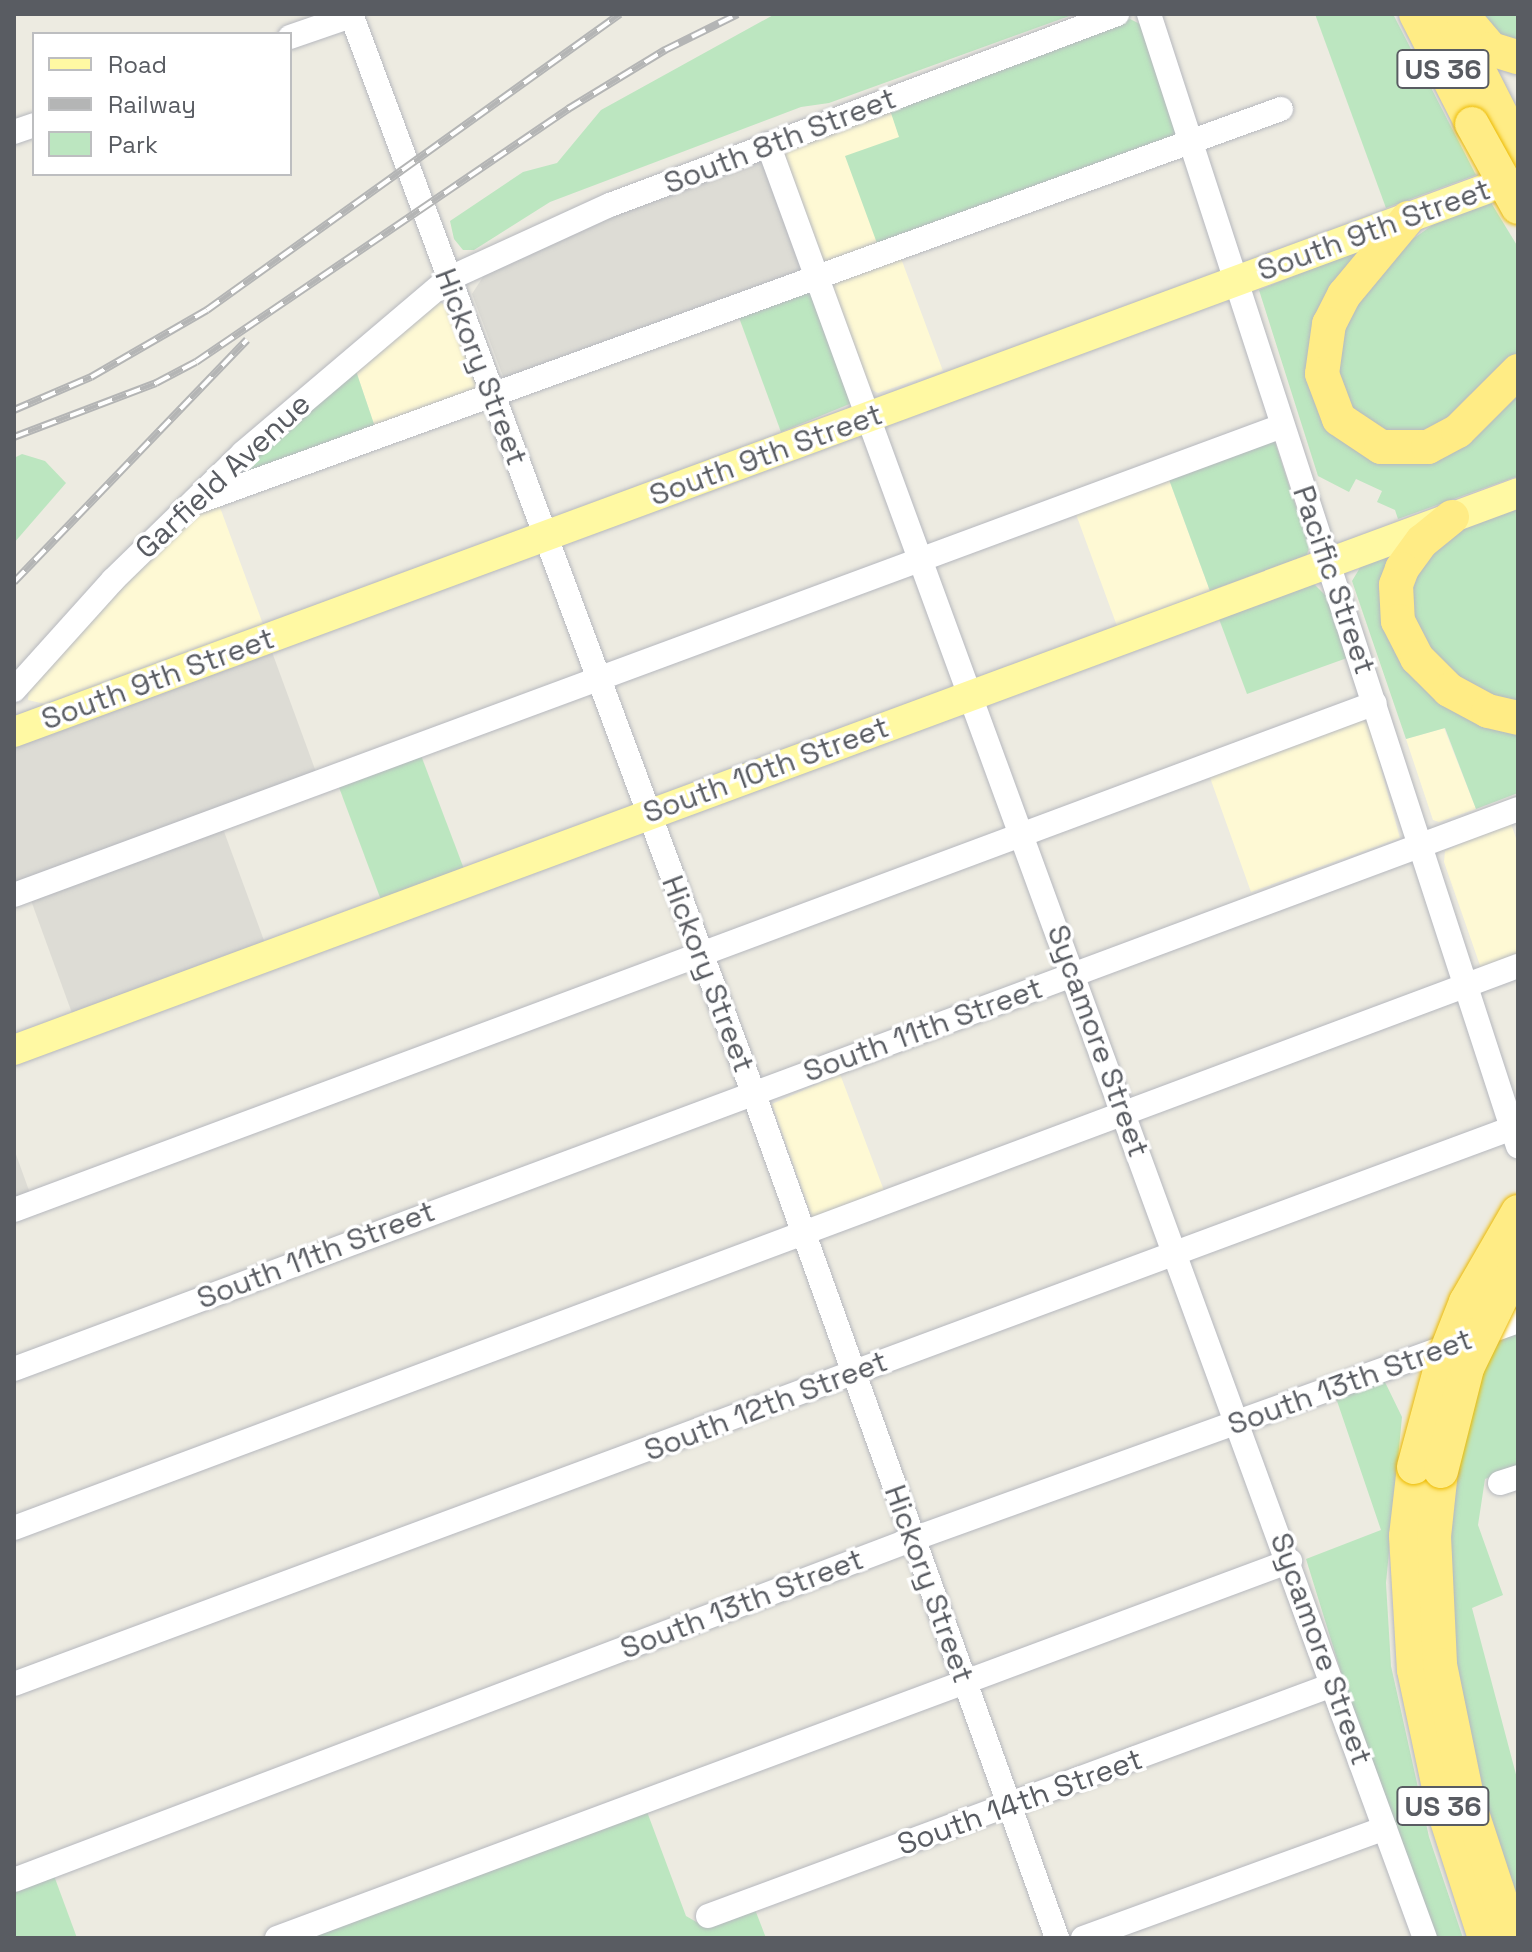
<!DOCTYPE html>
<html>
<head>
<meta charset="utf-8">
<style>
	body { margin:0 }
	#map { position:relative; width:1532px; height:1952px; overflow:hidden; background:#edebe1; font-family:"Space Grotesk",sans-serif }
	div>[style] { position:absolute }
	.commercial>* { inset:0; background:#fef9d4 }
	.industrial>* { inset:0; background:#dddcd5 }
	.green>* { inset:0; background:#bce6c0 }
	.roads { filter:drop-shadow(0 0 2px #b6b8be) drop-shadow(0 0 2px #b6b8be) }
	.minor>* { height:24px; margin:-12px; padding:0 12px; transform-origin:12px; border-radius:12px; background:#fff }
	.major>* { height:30px; margin:-15px; padding:0 15px; transform-origin:15px; border-radius:15px; background:#fff9a3 }
	.highway>* { height:34px; margin:-17px; padding:0 17px; transform-origin:17px; border-radius:17px; background:#ffec85 }
	.rail>* { height:8px; margin-top:-4px; transform-origin:0; background:repeating-linear-gradient(90deg,#fff 0 15px,#b4b5b5 0 30px); box-sizing:border-box; border-block:2px solid #b4b5b5 }
	.bridges { filter:drop-shadow(0 0 2px #edba00) drop-shadow(0 0 2px #edba00) }
	.highway-bridge>* { height:34px; margin:-17px; padding:0 17px; transform-origin:17px; border-radius:17px; background:#ffec85 }
	span { translate:-50% -50%; white-space:nowrap; text-align:center; line-height:1.15; -webkit-text-stroke:7px #fff; paint-order:stroke }
	.shield-label span { padding:2px 6px; background:#fff; border:2px solid; border-radius:6px; -webkit-text-stroke-width:0 }
	.shield-label { font-size:28px; color:#595c62; font-weight:700 }
	.street-label { font-size:30px; color:#595c62 }
	.frame { position:absolute; inset:0; border:16px solid #595c62; pointer-events:none }
	.legend { position:absolute; left:32px; top:32px; width:260px; height:144px; box-sizing:border-box; background:#fff; border:2px solid #bdbec0; margin:0; padding:10px 14px; list-style:none; font-size:24px; color:#595c62 }
	.legend li { display:flex; align-items:center; gap:16px; height:40px }
	.legend b { width:40px; border:2px solid #bdbec0 }
</style>
</head>
<body>
<div id="map">
	<div class="commercial">
		<div style="clip-path:polygon(889px 107px,900px 137px,878px 246px,824px 266px,783px 153px,787px 146px)"></div>
		<div style="clip-path:polygon(899px 253px,943px 371px,878px 393px,870px 389px,828px 278px)"></div>
		<div style="clip-path:polygon(438px 302px,447px 305px,480px 397px,377px 433px,355px 368px)"></div>
		<div style="clip-path:polygon(1167px 474px,1210px 591px,1117px 626px,1073px 506px)"></div>
		<div style="clip-path:polygon(218px 502px,264px 627px,45px 704px,28px 700px,29px 687px,196px 510px)"></div>
		<div style="clip-path:polygon(1366px 714px,1400px 838px,1251px 892px,1208px 772px)"></div>
		<div style="clip-path:polygon(1444px 728px,1476px 809px,1439px 822px,1433px 820px,1406px 739px)"></div>
		<div style="clip-path:polygon(1510px 821px,1518px 844px,1518px 961px,1483px 974px,1444px 862px,1445px 851px)"></div>
		<div style="clip-path:polygon(840px 1074px,886px 1196px,814px 1223px,772px 1104px)"></div>
	</div>
	<div class="industrial">
		<div style="clip-path:polygon(759px 154px,807px 274px,507px 387px,472px 294px,486px 272px,531px 248px)"></div>
		<div style="clip-path:polygon(272px 652px,316px 772px,14px 882px,14px 746px)"></div>
		<div style="clip-path:polygon(222px 826px,266px 946px,73px 1016px,29px 895px)"></div>
		<div style="clip-path:polygon(14px 1149px,31px 1196px,14px 1203px)"></div>
	</div>
	<div class="green">
		<div style="clip-path:polygon(775px 14px,1075px 14px,829px 103px,801px 107px,550px 202px,474px 250px,463px 250px,454px 239px,450px 221px,523px 172px,557px 163px,601px 110px)"></div>
		<div style="clip-path:polygon(1315px 14px,1393px 14px,1476px 175px,1386px 208px)"></div>
		<div style="clip-path:polygon(1478px 14px,1518px 14px,1518px 43px,1509px 42px)"></div>
		<div style="clip-path:polygon(1130px 19px,1142px 25px,1179px 136px,878px 246px,845px 156px,899px 137px,889px 107px)"></div>
		<div style="clip-path:polygon(1490px 201px,1518px 247px,1518px 367px,1440px 434px,1378px 437px,1336px 389px,1335px 344px,1381px 262px,1438px 221px)"></div>
		<div style="clip-path:polygon(1363px 248px,1313px 360px,1371px 454px,1518px 387px,1518px 476px,1398px 519px,1395px 510px,1377px 502px,1382px 491px,1356px 479px,1349px 492px,1318px 476px,1259px 290px)"></div>
		<div style="clip-path:polygon(811px 285px,852px 403px,781px 432px,737px 312px)"></div>
		<div style="clip-path:polygon(355px 368px,377px 433px,239px 483px,230px 476px)"></div>
		<div style="clip-path:polygon(1273px 436px,1309px 547px,1307px 555px,1210px 591px,1167px 474px)"></div>
		<div style="clip-path:polygon(22px 454px,45px 461px,66px 483px,14px 543px,14px 458px)"></div>
		<div style="clip-path:polygon(1518px 507px,1518px 707px,1446px 673px,1411px 618px,1411px 574px,1454px 532px)"></div>
		<div style="clip-path:polygon(1404px 549px,1398px 639px,1518px 730px,1518px 793px,1476px 809px,1445px 728px,1406px 739px,1352px 581px,1361px 566px)"></div>
		<div style="clip-path:polygon(1314px 584px,1328px 598px,1347px 658px,1247px 694px,1219px 619px)"></div>
		<div style="clip-path:polygon(419px 750px,464px 869px,381px 900px,337px 782px)"></div>
		<div style="clip-path:polygon(1518px 1332px,1518px 1467px,1485px 1479px,1478px 1525px,1503px 1595px,1472px 1608px,1518px 1782px,1518px 1909px,1482px 1799px,1459px 1698px,1446px 1599px,1456px 1459px,1494px 1340px)"></div>
		<div style="clip-path:polygon(1384px 1380px,1402px 1417px,1386px 1583px,1391px 1666px,1429px 1837px,1463px 1938px,1435px 1938px,1349px 1698px,1306px 1559px,1381px 1530px,1336px 1398px)"></div>
		<div style="clip-path:polygon(646px 1809px,686px 1916px,700px 1924px,754px 1907px,766px 1938px,299px 1938px)"></div>
		<div style="clip-path:polygon(53px 1873px,77px 1938px,14px 1938px,14px 1889px)"></div>
	</div>
	<div class="roads">
		<div class="minor">
			<div style="left:351px;top:14px;width:1151px;rotate:69.55deg"></div>
			<div style="left:753px;top:1092px;width:899px;rotate:70.23deg"></div>
			<div style="left:1149px;top:14px;width:1191px;rotate:71.95deg"></div>
			<div style="left:290px;top:37px;width:65px;rotate:-19deg"></div>
			<div style="left:14px;top:132px;width:21px;rotate:-19deg"></div>
			<div style="left:768px;top:144px;width:1911px;rotate:69.89deg"></div>
			<div style="left:197px;top:502px;width:1153px;rotate:-19.93deg"></div>
			<div style="left:14px;top:690px;width:148px;rotate:-48deg"></div>
			<div style="left:113px;top:580px;width:182px;rotate:-44.3deg"></div>
			<div style="left:243px;top:453px;width:269px;rotate:-40.3deg"></div>
			<div style="left:448px;top:279px;width:178px;rotate:-24.6deg"></div>
			<div style="left:610px;top:205px;width:542px;rotate:-20.64deg"></div>
			<div style="left:14px;top:895px;width:1352px;rotate:-20.3deg"></div>
			<div style="left:14px;top:1210px;width:1452px;rotate:-20.43deg"></div>
			<div style="left:14px;top:1369px;width:1605px;rotate:-20.42deg"></div>
			<div style="left:1500px;top:1483px;width:19px;rotate:-18deg"></div>
			<div style="left:14px;top:1528px;width:1606px;rotate:-20.49deg"></div>
			<div style="left:14px;top:1684px;width:1604px;rotate:-20.36deg"></div>
			<div style="left:14px;top:1880px;width:961px;rotate:-20.77deg"></div>
			<div style="left:913px;top:1539px;width:643px;rotate:-19.82deg"></div>
			<div style="left:708px;top:1916px;width:665px;rotate:-20.31deg"></div>
			<div style="left:277px;top:1938px;width:1081px;rotate:-20.41deg"></div>
			<div style="left:1083px;top:1938px;width:321px;rotate:-20deg"></div>
		</div>
		<div class="major">
			<div style="left:14px;top:732px;width:1603px;rotate:-20.25deg"></div>
			<div style="left:14px;top:1050px;width:1604px;rotate:-20.32deg"></div>
		</div>
		<div class="highway">
			<div style="left:1416px;top:14px;width:123px;rotate:63deg"></div>
			<div style="left:1450px;top:14px;width:150px;rotate:63.1deg"></div>
			<div style="left:1463px;top:16px;width:43px;rotate:49.7deg"></div>
			<div style="left:1491px;top:49px;width:28px;rotate:17deg"></div>
			<div style="left:1408px;top:218px;width:100px;rotate:129.7deg"></div>
			<div style="left:1344px;top:295px;width:33px;rotate:117deg"></div>
			<div style="left:1329px;top:324px;width:50px;rotate:98deg"></div>
			<div style="left:1322px;top:374px;width:48px;rotate:69.3deg"></div>
			<div style="left:1339px;top:419px;width:50px;rotate:33.7deg"></div>
			<div style="left:1381px;top:447px;width:47px"></div>
			<div style="left:1428px;top:447px;width:34px;rotate:-28deg"></div>
			<div style="left:1458px;top:431px;width:85px;rotate:-45deg"></div>
			<div style="left:1452px;top:517px;width:38px;rotate:141deg"></div>
			<div style="left:1422px;top:541px;width:34px;rotate:126deg"></div>
			<div style="left:1402px;top:569px;width:17px;rotate:111deg"></div>
			<div style="left:1396px;top:585px;width:36px;rotate:87deg"></div>
			<div style="left:1398px;top:621px;width:42px;rotate:62.8deg"></div>
			<div style="left:1417px;top:658px;width:45px;rotate:45deg"></div>
			<div style="left:1449px;top:690px;width:44px;rotate:28.3deg"></div>
			<div style="left:1488px;top:711px;width:31px;rotate:13deg"></div>
			<div style="left:1414px;top:1467px;width:69px;rotate:96.6deg"></div>
			<div style="left:1406px;top:1536px;width:134px;rotate:86.6deg"></div>
			<div style="left:1414px;top:1670px;width:144px;rotate:78deg"></div>
			<div style="left:1444px;top:1811px;width:133px;rotate:72.1deg"></div>
			<div style="left:1441px;top:1471px;width:65px;rotate:96.1deg"></div>
			<div style="left:1434px;top:1536px;width:129px;rotate:87.3deg"></div>
			<div style="left:1440px;top:1665px;width:139px;rotate:78.4deg"></div>
			<div style="left:1468px;top:1801px;width:144px;rotate:71.8deg"></div>
		</div>
	</div>
	<div class="rail">
		<div style="left:14px;top:410px;width:84px;rotate:-23.2deg"></div>
		<div style="left:91px;top:377px;width:134px;rotate:-30deg"></div>
		<div style="left:207px;top:310px;width:508px;rotate:-35.63deg"></div>
		<div style="left:14px;top:437px;width:152px;rotate:-20.8deg"></div>
		<div style="left:156px;top:383px;width:45px;rotate:-27.7deg"></div>
		<div style="left:196px;top:362px;width:450px;rotate:-34.2deg"></div>
		<div style="left:568px;top:109px;width:114px;rotate:-31.3deg"></div>
		<div style="left:665px;top:50px;width:81px;rotate:-26.3deg"></div>
		<div style="left:14px;top:582px;width:336px;rotate:-46.1deg"></div>
	</div>
	<div class="bridges">
		<div class="highway-bridge">
			<div style="left:1472px;top:124px;width:95px;rotate:61deg"></div>
			<div style="left:1414px;top:1467px;width:108px;rotate:-74.9deg"></div>
			<div style="left:1442px;top:1363px;width:66px;rotate:-68.5deg"></div>
			<div style="left:1466px;top:1302px;width:104px;rotate:-60deg"></div>
			<div style="left:1441px;top:1471px;width:106px;rotate:-75.8deg"></div>
			<div style="left:1467px;top:1368px;width:117px;rotate:-64.1deg"></div>
		</div>
	</div>
	<div class="shield-label">
		<span style="left:1443px;top:69px">US 36</span>
		<span style="left:1443px;top:1806px">US 36</span>
	</div>
	<div class="street-label">
		<span style="left:780px;top:141px;rotate:-21deg">South 8th Street</span>
		<span style="left:1374px;top:230px;rotate:-20deg">South 9th Street</span>
		<span style="left:481px;top:367px;rotate:69deg">Hickory Street</span>
		<span style="left:766px;top:455px;rotate:-20deg">South 9th Street</span>
		<span style="left:223px;top:476px;rotate:-43deg">Garfield Avenue</span>
		<span style="left:1334px;top:580px;rotate:71deg">Pacific Street</span>
		<span style="left:158px;top:679px;rotate:-20deg">South 9th Street</span>
		<span style="left:766px;top:770px;rotate:-20deg">South 10th Street</span>
		<span style="left:708px;top:974px;rotate:69deg">Hickory Street</span>
		<span style="left:923px;top:1030px;rotate:-20deg">South 11th Street</span>
		<span style="left:1098px;top:1041px;rotate:70deg">Sycamore Street</span>
		<span style="left:316px;top:1255px;rotate:-21deg">South 11th Street</span>
		<span style="left:1350px;top:1382px;rotate:-20deg">South 13th Street</span>
		<span style="left:766px;top:1406px;rotate:-21deg">South 12th Street</span>
		<span style="left:929px;top:1584px;rotate:70deg">Hickory Street</span>
		<span style="left:742px;top:1604px;rotate:-21deg">South 13th Street</span>
		<span style="left:1321px;top:1649px;rotate:70deg">Sycamore Street</span>
		<span style="left:1020px;top:1802px;rotate:-20deg">South 14th Street</span>
	</div>
	<div class="frame"></div>
	<ul class="legend">
	<li><b style="height:10px;background:#fff9a3"></b>Road</li>
	<li><b style="height:10px;background:#b4b5b5"></b>Railway</li>
	<li><b style="height:22px;background:#bce6c0"></b>Park</li>
	</ul>
</div>
</body>
</html>
